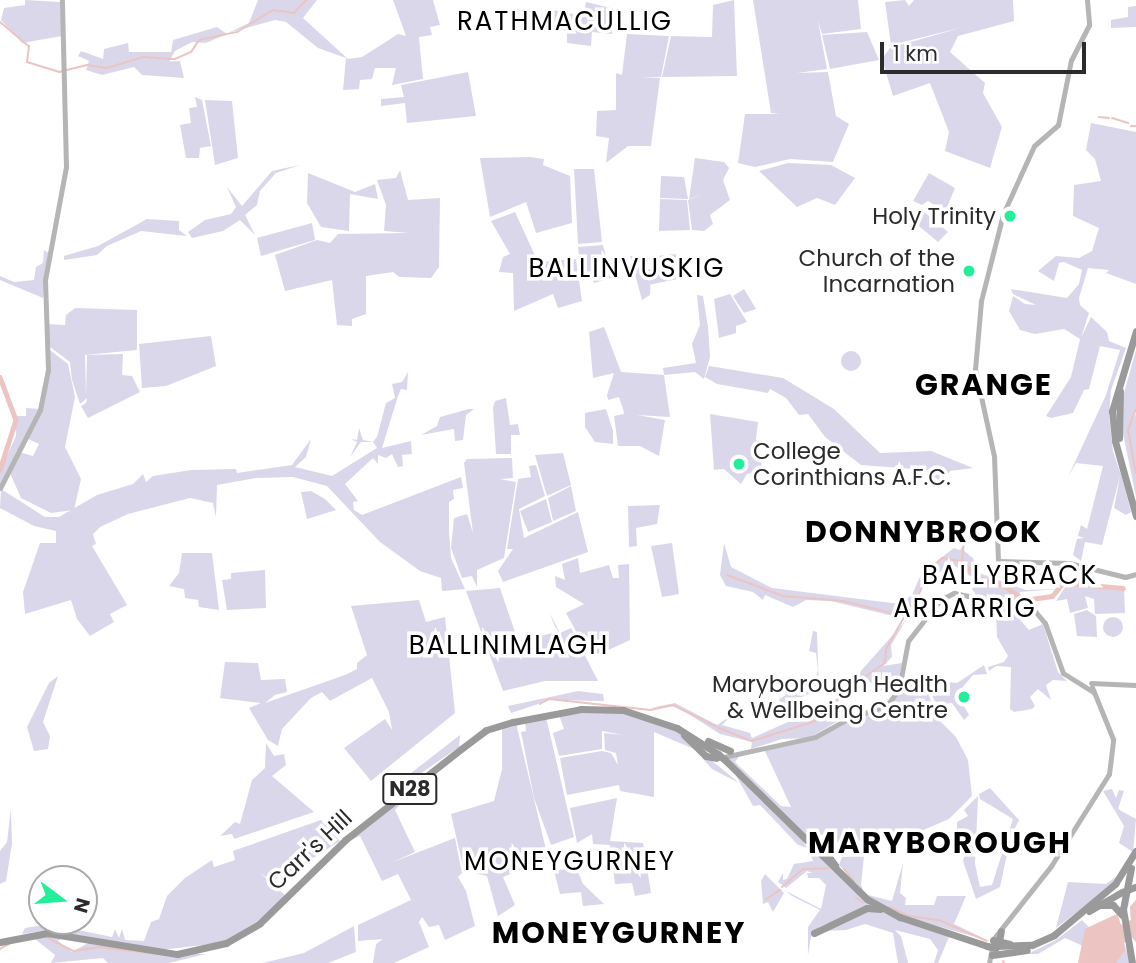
<!DOCTYPE html>
<html>
<head>
<meta charset="utf-8">
<style>
	body { margin:0 }
	#map { position:relative; width:1136px; height:963px; overflow:hidden; background:#fff; font-family:Poppins,sans-serif }
	div>[style] { position:absolute }
	.green>* { inset:0; background:#dad7eb }
	.round { border-radius:50% }
	.water>* { inset:0; background:#ecc4c2 }
	.stream>* { height:2px; margin:-1px; padding:0 1px; transform-origin:1px; border-radius:1px; background:#ecc4c2 }
	.river>* { height:4.5px; margin:-2.25px; padding:0 2.25px; transform-origin:2.25px; border-radius:2.25px; background:#ecc4c2 }
	.secondary>* { height:5px; margin:-2.5px; padding:0 2.5px; transform-origin:2.5px; border-radius:2.5px; background:#b5b5b5 }
	.trunk>* { height:7px; margin:-3.5px; padding:0 3.5px; transform-origin:3.5px; border-radius:3.5px; background:#9a9a9a }
	.trunk-bridge>* { height:7px; margin:-3.5px; padding:0 3.5px; transform-origin:3.5px; border-radius:3.5px; background:#9a9a9a }
	.dots>* { width:19px; height:19px; translate:-50% -50%; box-sizing:border-box; border:4px solid #fff; border-radius:50% }
	span { translate:-50% -50%; white-space:nowrap; text-align:center; line-height:1.15; -webkit-text-stroke:7px #fff; paint-order:stroke }
	.shield-label span { padding:2px 5px; background:#fff; border:2px solid; border-radius:5px; -webkit-text-stroke-width:0 }
	.shield-label { font-size:21px; color:#2b2b2b; font-weight:700 }
	.poi-label { font-size:23px; color:#2b2b2b }
	.right { translate:-100% -50%; text-align:right }
	.left { translate:0 -50%; text-align:left }
	.street-label { font-size:23px; color:#2b2b2b }
	.quarter-label { font-size:26px; color:#000; letter-spacing:2px }
	.district-label { font-size:30px; color:#000; font-weight:700; letter-spacing:2px }
	.north { position:absolute; left:28px; top:865px; width:70px; height:70px; box-sizing:border-box; background:#fff; border:2px solid #aaa; border-radius:50%; rotate:106deg; font-size:19px; font-weight:700; line-height:28px; text-align:center; color:#2b2b2b }
	.north::after { content:''; display:block; margin:auto; width:24px; height:32px; background:#21ef99; clip-path:polygon(50% 0,100% 100%,50% 72%,0 100%) }
	.scale { position:absolute; left:880px; top:42px; width:206px; height:32px; box-sizing:border-box; border:4px solid #2b2b2b; border-top:0; padding-left:9px; font-size:21px; line-height:24px; white-space:nowrap; color:#2b2b2b; -webkit-text-stroke:5px #fff; paint-order:stroke }
</style>
</head>
<body>
<div id="map">
	<div class="green">
		<div style="clip-path:polygon(25px 0,60px 2px,62px 36px,22px 43px,1px 20px,4px 8px,25px 5px)"></div>
		<div style="clip-path:polygon(258px 0,317px 0,303px 18px,348px 59px,362px 57px,398px 34px,406px 36px,393px 0,433px 0,440px 25px,430px 27px,432px 35px,419px 37px,423px 79px,392px 85px,396px 68px,375px 68px,372px 79px,360px 80px,359px 89px,343px 90px,346px 58px,318px 48px,286px 22px,275px 20px,228px 33px,249px 23px)"></div>
		<div style="clip-path:polygon(734px 0,737px 76px,662px 77px,671px 36px,712px 37px,713px 5px)"></div>
		<div style="clip-path:polygon(753px 0,858px 0,861px 29px,822px 34px,818px 21px,827px 69px,797px 73px,828px 72px,836px 116px,849px 124px,833px 162px,790px 159px,755px 167px,738px 163px,745px 114px,780px 114px,771px 113px)"></div>
		<div style="clip-path:polygon(905px 0,909px 6px,914px 0,1013px 0,1014px 21px,958px 36px,950px 52px,985px 83px,983px 93px,1002px 127px,990px 168px,945px 151px,949px 132px,930px 83px,893px 96px,882px 59px,890px 48px,960px 28px,891px 45px,885px 2px)"></div>
		<div style="clip-path:polygon(586px 2px,615px 9px,612px 34px,592px 32px,591px 46px,567px 43px,567px 32px,551px 23px,553px 10px,583px 16px)"></div>
		<div style="clip-path:polygon(1136px 6px,1136px 27px,1111px 28px,1111px 20px,1128px 17px,1128px 7px)"></div>
		<div style="clip-path:polygon(217px 27px,227px 34px,206px 43px,192px 42px,175px 51px,169px 62px,158px 62px,180px 61px,184px 78px,142px 75px,134px 67px,102px 75px,86px 70px,89px 61px,78px 56px,81px 51px,103px 59px,104px 49px,128px 43px,129px 52px,171px 52px,173px 40px)"></div>
		<div style="clip-path:polygon(867px 32px,879px 60px,830px 69px,822px 35px)"></div>
		<div style="clip-path:polygon(627px 34px,669px 36px,661px 77px,641px 77px,660px 78px,651px 146px,628px 146px,606px 163px,609px 138px,596px 136px,597px 111px,616px 110px,616px 73px,622px 75px)"></div>
		<div style="clip-path:polygon(468px 72px,476px 116px,407px 123px,405px 103px,381px 106px,381px 99px,404px 97px,401px 85px)"></div>
		<div style="clip-path:polygon(195px 97px,202px 100px,211px 146px,200px 148px,199px 158px,186px 158px,180px 125px,191px 123px,189px 108px,197px 107px)"></div>
		<div style="clip-path:polygon(205px 100px,232px 101px,238px 158px,215px 165px)"></div>
		<div style="clip-path:polygon(1091px 123px,1136px 132px,1136px 284px,1106px 273px,1109px 270px,1088px 268px,1079px 298px,1080px 305px,1089px 313px,1081px 338px,1091px 317px,1107px 332px,1109px 341px,1126px 348px,1111px 390px,1109px 416px,1113px 451px,1122px 478px,1131px 512px,1126px 515px,1114px 508px,1120px 476px,1102px 545px,1085px 542px,1081px 561px,1073px 555px,1077px 539px,1084px 538px,1078px 536px,1081px 525px,1087px 529px,1103px 466px,1076px 463px,1068px 477px,1106px 395px,1120px 350px,1100px 346px,1089px 389px,1084px 390px,1073px 413px,1051px 418px,1046px 416px,1071px 377px,1080px 339px,1064px 329px,1035px 334px,1020px 330px,1009px 311px,1013px 296px,1025px 304px,1036px 305px,1013px 294px,1011px 289px,1067px 298px,1079px 284px,1082px 270px,1064px 262px,1059px 263px,1054px 281px,1038px 271px,1056px 256px,1079px 258px,1092px 251px,1099px 228px,1073px 216px,1074px 185px,1101px 181px,1095px 159px,1086px 150px)"></div>
		<div style="clip-path:polygon(530px 157px,544px 159px,543px 165px,570px 176px,572px 223px,536px 233px,526px 202px,490px 217px,480px 158px)"></div>
		<div style="clip-path:polygon(695px 158px,724px 162px,729px 168px,723px 180px,730px 200px,710px 215px,713px 224px,704px 231px,692px 230px,688px 200px,703px 194px,689px 199px)"></div>
		<div style="clip-path:polygon(788px 163px,831px 165px,855px 178px,835px 205px,817px 198px,797px 207px,759px 171px)"></div>
		<div style="clip-path:polygon(300px 165px,276px 173px,260px 191px,257px 205px,245px 215px,255px 235px,240px 220px,223px 231px,192px 238px,188px 232px,205px 220px,231px 214px,236px 207px,227px 187px,242px 206px,272px 171px)"></div>
		<div style="clip-path:polygon(574px 169px,594px 169px,602px 242px,578px 244px)"></div>
		<div style="clip-path:polygon(400px 170px,408px 200px,440px 198px,439px 267px,431px 278px,399px 277px,393px 272px,366px 276px,366px 314px,352px 319px,352px 326px,337px 325px,332px 280px,285px 291px,275px 255px,317px 240px,330px 243px,338px 234px,409px 233px,384px 231px,386px 205px,377px 180px,396px 178px)"></div>
		<div style="clip-path:polygon(308px 173px,355px 192px,375px 184px,378px 199px,350px 194px,349px 231px,321px 227px,307px 203px)"></div>
		<div style="clip-path:polygon(929px 173px,955px 188px,945px 212px,928px 201px,922px 205px,913px 201px)"></div>
		<div style="clip-path:polygon(661px 176px,684px 177px,688px 199px,660px 198px)"></div>
		<div style="clip-path:polygon(660px 199px,687px 200px,690px 230px,659px 231px)"></div>
		<div style="clip-path:polygon(921px 209px,948px 232px,938px 242px,913px 221px)"></div>
		<div style="clip-path:polygon(515px 212px,538px 262px,576px 259px,582px 301px,558px 308px,553px 294px,514px 311px,513px 273px,499px 272px,503px 257px,510px 254px,491px 221px)"></div>
		<div style="clip-path:polygon(147px 219px,179px 221px,179px 230px,187px 236px,141px 231px,107px 246px,97px 255px,64px 260px,64px 256px,98px 246px)"></div>
		<div style="clip-path:polygon(312px 223px,315px 240px,261px 256px,257px 238px)"></div>
		<div style="clip-path:polygon(603px 245px,611px 278px,594px 283px,592px 277px,582px 279px,578px 247px)"></div>
		<div style="clip-path:polygon(44px 250px,50px 254px,43px 298px,0 280px,0 276px,14px 282px,34px 280px,36px 267px,43px 263px)"></div>
		<div style="clip-path:polygon(676px 254px,676px 261px,687px 259px,688px 277px,648px 285px,656px 256px)"></div>
		<div style="clip-path:polygon(645px 256px,645px 269px,651px 269px,650px 295px,642px 300px,630px 256px)"></div>
		<div style="clip-path:polygon(744px 289px,756px 309px,744px 313px,733px 296px)"></div>
		<div style="clip-path:polygon(730px 294px,747px 322px,736px 326px,736px 333px,719px 338px,714px 299px)"></div>
		<div style="clip-path:polygon(697px 295px,703px 296px,708px 327px,710px 357px,704px 379px,695px 372px,664px 375px,670px 417px,637px 415px,665px 420px,659px 456px,640px 446px,618px 446px,614px 416px,624px 414px,623px 409px,619px 397px,608px 400px,607px 395px,614px 373px,593px 378px,589px 332px,604px 327px,621px 372px,664px 375px,663px 368px,696px 363px,692px 344px,700px 325px)"></div>
		<div style="clip-path:polygon(75px 308px,137px 310px,137px 350px,85px 355px,86px 395px,87px 355px,123px 354px,122px 375px,132px 376px,140px 392px,88px 418px,81px 406px,86px 403px,87px 398px,80px 404px,72px 380px,70px 362px,50px 347px,46px 324px,65px 325px,66px 315px)"></div>
		<div style="clip-path:polygon(211px 336px,216px 366px,166px 386px,142px 388px,139px 344px)"></div>
		<div style="clip-path:polygon(50px 350px,68px 364px,75px 397px,65px 447px,81px 479px,74px 510px,51px 513px,21px 498px,10px 473px,19px 452px,33px 456px,39px 444px,26px 438px,36px 421px)"></div>
		<div style="clip-path:polygon(1136px 350px,1136px 411px,1130px 424px,1136px 414px,1136px 497px,1121px 424px,1122px 400px)"></div>
		<div class="round" style="left:841px;top:351px;width:20px;height:20px"></div>
		<div style="clip-path:polygon(709px 366px,783px 378px,834px 409px,880px 453px,931px 451px,973px 468px,950px 471px,946px 478px,938px 480px,928px 470px,861px 465px,825px 437px,808px 414px,799px 415px,786px 398px,770px 389px,768px 393px,717px 384px,705px 377px)"></div>
		<div style="clip-path:polygon(408px 372px,407px 390px,401px 389px,398px 396px,382px 448px,411px 441px,412px 454px,402px 455px,403px 466px,398px 467px,392px 454px,386px 458px,378px 455px,378px 464px,373px 458px,345px 484px,358px 501px,353px 502px,354px 510px,362px 515px,461px 477px,463px 488px,453px 490px,454px 499px,449px 502px,449px 532px,451px 558px,465px 589px,442px 591px,441px 578px,420px 571px,380px 542px,327px 486px,293px 477px,256px 478px,217px 485px,216px 517px,213px 503px,190px 498px,128px 514px,100px 527px,93px 534px,96px 544px,92px 546px,127px 605px,110px 614px,114px 622px,90px 636px,77px 619px,71px 600px,25px 614px,23px 592px,40px 543px,56px 543px,56px 531px,34px 526px,0 508px,1px 489px,45px 517px,59px 517px,97px 495px,133px 484px,143px 474px,146px 482px,153px 476px,191px 470px,236px 469px,237px 473px,292px 465px,311px 439px,306px 457px,295px 467px,332px 476px,377px 448px,373px 442px,361px 442px,350px 457px,357px 442px,351px 439px,357px 440px,359px 428px,363px 440px,373px 442px,377px 437px,386px 403px,395px 398px,392px 384px,402px 382px)"></div>
		<div style="clip-path:polygon(506px 398px,510px 425px,518px 424px,520px 435px,511px 435px,511px 454px,496px 454px,493px 408px,495px 401px)"></div>
		<div style="clip-path:polygon(26px 408px,39px 409px,0 485px,0 471px,16px 436px,16px 416px,26px 416px)"></div>
		<div style="clip-path:polygon(469px 409px,474px 409px,466px 415px,463px 440px,455px 441px,454px 429px,421px 435px,437px 426px,440px 417px)"></div>
		<div style="clip-path:polygon(606px 409px,613px 431px,613px 444px,595px 442px,585px 427px,585px 413px)"></div>
		<div style="clip-path:polygon(710px 414px,758px 422px,756px 439px,763px 471px,747px 474px,741px 484px,724px 469px,714px 470px)"></div>
		<div style="clip-path:polygon(563px 453px,571px 485px,547px 496px,535px 455px)"></div>
		<div style="clip-path:polygon(512px 458px,513px 478px,500px 479px,516px 482px,504px 558px,477px 570px,477px 587px,472px 576px,462px 578px,451px 548px,454px 518px,467px 514px,473px 533px,464px 463px,467px 459px)"></div>
		<div style="clip-path:polygon(536px 465px,545px 496px,519px 509px,524px 538px,578px 512px,588px 552px,503px 582px,498px 571px,513px 549px,507px 549px,518px 479px,531px 477px,529px 466px)"></div>
		<div style="clip-path:polygon(571px 486px,576px 511px,553px 521px,548px 498px)"></div>
		<div style="clip-path:polygon(311px 491px,325px 499px,336px 510px,307px 519px,301px 492px)"></div>
		<div style="clip-path:polygon(546px 499px,552px 522px,528px 532px,520px 511px)"></div>
		<div style="clip-path:polygon(660px 505px,657px 524px,636px 528px,637px 546px,629px 547px,628px 506px)"></div>
		<div style="clip-path:polygon(965px 542px,963px 550px,973px 558px,979px 573px,1026px 590px,1060px 589px,1020px 592px,1017px 603px,976px 595px,972px 589px,976px 580px,952px 564px,925px 582px,906px 615px,893px 616px,831px 601px,806px 600px,793px 607px,765px 595px,763px 600px,753px 592px,726px 586px,720px 575px,724px 543px,731px 567px,772px 588px,900px 604px,912px 595px,922px 572px,954px 548px,960px 550px)"></div>
		<div style="clip-path:polygon(672px 543px,679px 594px,662px 597px,651px 546px)"></div>
		<div style="clip-path:polygon(182px 553px,212px 553px,219px 610px,199px 607px,198px 600px,185px 598px,184px 589px,169px 586px,179px 573px)"></div>
		<div style="clip-path:polygon(578px 558px,580px 573px,609px 565px,613px 578px,619px 578px,618px 565px,629px 564px,630px 640px,602px 653px,589px 655px,566px 613px,584px 604px,556px 587px,555px 576px,565px 580px,562px 564px)"></div>
		<div style="clip-path:polygon(265px 570px,266px 608px,227px 610px,222px 580px,231px 579px,231px 573px)"></div>
		<div style="clip-path:polygon(1068px 583px,1124px 588px,1125px 613px,1095px 614px,1094px 599px,1085px 596px,1088px 608px,1070px 613px,1067px 599px,1056px 601px)"></div>
		<div style="clip-path:polygon(500px 588px,518px 641px,553px 633px,562px 643px,549px 612px,560px 633px,571px 628px,598px 681px,545px 681px,503px 691px,466px 591px)"></div>
		<div style="clip-path:polygon(981px 599px,1015px 608px,1015px 614px,1029px 630px,1043px 624px,1058px 672px,1067px 681px,1053px 680px,1046px 685px,1051px 700px,1038px 689px,1030px 697px,1035px 706px,1032px 709px,1014px 712px,1010px 709px,1011px 667px,996px 666px,989px 671px,988px 667px,1004px 662px,1008px 656px,997px 637px,996px 614px,983px 608px)"></div>
		<div style="clip-path:polygon(419px 600px,426px 622px,445px 617px,455px 713px,371px 781px,344px 748px,385px 719px,392px 730px,389px 712px,372px 678px,330px 701px,322px 692px,311px 698px,282px 729px,278px 746px,268px 740px,249px 708px,261px 703px,220px 698px,225px 662px,258px 663px,261px 680px,285px 679px,287px 692px,275px 695px,265px 703px,345px 675px,357px 669px,357px 663px,367px 655px,351px 606px)"></div>
		<div style="clip-path:polygon(1087px 610px,1096px 616px,1097px 637px,1077px 636px,1074px 614px)"></div>
		<div class="round" style="left:1103px;top:617px;width:20px;height:20px"></div>
		<div style="clip-path:polygon(906px 620px,891px 645px,892px 657px,883px 666px,902px 663px,897px 689px,893px 682px,880px 692px,866px 678px,834px 704px,840px 720px,809px 738px,782px 739px,751px 749px,752px 742px,720px 734px,676px 706px,650px 708px,675px 703px,717px 725px,731px 716px,722px 725px,750px 733px,752px 738px,788px 722px,809px 721px,821px 716px)"></div>
		<div style="clip-path:polygon(813px 631px,817px 632px,819px 690px,787px 703px,780px 712px,779px 693px,780px 699px,788px 693px,812px 691px,818px 670px,816px 653px,809px 651px)"></div>
		<div style="clip-path:polygon(984px 665px,987px 674px,973px 675px,957px 694px,969px 715px,964px 720px,952px 703px,936px 705px,931px 692px,947px 682px,957px 683px)"></div>
		<div style="clip-path:polygon(58px 676px,43px 722px,50px 736px,48px 749px,34px 751px,27px 727px,49px 683px)"></div>
		<div style="clip-path:polygon(918px 679px,927px 688px,935px 716px,956px 737px,968px 760px,972px 796px,949px 819px,907px 837px,835px 842px,832px 833px,821px 835px,822px 844px,815px 846px,724px 757px,740px 755px,735px 762px,781px 806px,791px 807px,764px 749px,803px 741px,889px 705px,902px 681px,910px 684px)"></div>
		<div style="clip-path:polygon(578px 691px,603px 694px,604px 701px,550px 700px,511px 713px,508px 706px)"></div>
		<div style="clip-path:polygon(602px 709px,638px 716px,676px 731px,739px 783px,712px 769px,694px 749px,654px 732px,654px 797px,620px 791px,619px 785px,567px 795px,560px 758px,602px 751px,611px 753px,618px 765px,616px 753px,605px 750px,604px 733px,623px 735px,602px 731px,602px 749px,559px 756px,553px 733px,564px 729px,559px 715px,601px 711px,601px 717px)"></div>
		<div style="clip-path:polygon(546px 717px,574px 837px,551px 845px,534px 798px,521px 732px,526px 731px,525px 722px)"></div>
		<div style="clip-path:polygon(516px 723px,548px 858px,503px 877px,515px 905px,498px 916px,487px 876px,464px 871px,451px 814px,494px 801px,502px 769px,502px 727px)"></div>
		<div style="clip-path:polygon(460px 735px,459px 747px,417px 776px,403px 793px,391px 802px,384px 794px)"></div>
		<div style="clip-path:polygon(266px 743px,274px 756px,284px 754px,286px 765px,272px 776px,314px 812px,234px 839px,232px 834px,220px 836px,235px 822px,240px 824px,252px 780px,265px 768px)"></div>
		<div style="clip-path:polygon(734px 772px,803px 841px,807px 848px,798px 845px,760px 805px,753px 806px)"></div>
		<div style="clip-path:polygon(423px 780px,395px 810px,415px 852px,393px 862px,455px 838px,462px 873px,458px 877px,466px 891px,475px 926px,445px 940px,439px 925px,429px 927px,422px 917px,419px 922px,429px 947px,394px 963px,373px 963px,376px 944px,383px 939px,358px 941px,358px 925px,411px 900px,398px 874px,382px 881px,360px 836px,347px 842px)"></div>
		<div style="clip-path:polygon(990px 788px,1019px 820px,1011px 836px,1000px 887px,976px 899px,963px 861px,967px 845px,957px 845px,957px 822px,968px 816px,964px 810px,978px 796px,975px 864px,980px 887px,992px 885px,1013px 819px,980px 799px,979px 794px)"></div>
		<div style="clip-path:polygon(1112px 789px,1116px 798px,1119px 790px,1124px 791px,1118px 809px,1136px 819px,1133px 852px,1119px 843px,1124px 826px,1103px 791px)"></div>
		<div style="clip-path:polygon(617px 798px,610px 841px,643px 843px,651px 893px,635px 896px,632px 883px,615px 884px,610px 845px,593px 844px,592px 834px,577px 843px,570px 808px)"></div>
		<div style="clip-path:polygon(11px 808px,12px 844px,6px 881px,0 884px,0 851px,7px 842px)"></div>
		<div style="clip-path:polygon(321px 820px,340px 841px,290px 873px,285px 870px,273px 882px,259px 872px,286px 896px,263px 918px,221px 943px,160px 950px,42px 931px,22px 934px,25px 928px,49px 924px,112px 937px,115px 929px,119px 938px,122px 929px,125px 940px,144px 941px,151px 922px,159px 919px,167px 896px,185px 878px,212px 860px,214px 867px,235px 860px,233px 851px)"></div>
		<div style="clip-path:polygon(813px 849px,879px 911px,949px 937px,938px 963px,934px 963px,938px 950px,930px 939px,895px 930px,901px 936px,908px 963px,898px 963px,893px 933px,865px 924px,846px 930px,825px 931px,828px 923px,819px 927px,811px 937px,808px 955px,808px 927px,820px 910px,792px 896px,786px 891px,821px 909px,826px 885px,819px 878px,808px 878px,807px 873px,812px 873px,807px 871px,786px 888px,778px 882px,783px 873px,783px 880px,787px 879px,794px 864px,813px 861px,809px 850px)"></div>
		<div style="clip-path:polygon(864px 856px,861px 885px,864px 892px,839px 865px,842px 857px)"></div>
		<div style="clip-path:polygon(903px 863px,900px 893px,906px 898px,905px 905px,934px 905px,937px 896px,966px 896px,954px 924px,989px 941px,896px 914px,864px 894px,892px 901px)"></div>
		<div style="clip-path:polygon(576px 867px,583px 884px,604px 904px,583px 906px,581px 892px,560px 894px,554px 871px)"></div>
		<div style="clip-path:polygon(1124px 871px,1111px 886px,1056px 928px,1068px 882px,1106px 884px)"></div>
		<div style="clip-path:polygon(765px 874px,784px 893px,773px 912px,768px 902px,763px 904px,761px 881px)"></div>
		<div style="clip-path:polygon(1136px 900px,1136px 942px,1131px 936px,1124px 943px,1131px 963px,1078px 963px,1083px 946px,1065px 938px,1038px 954px,1028px 954px,1056px 940px,1082px 920px,1089px 927px,1117px 914px,1121px 925px,1131px 920px,1130px 907px)"></div>
		<div style="clip-path:polygon(354px 926px,356px 952px,328px 963px,263px 963px,304px 953px)"></div>
		<div style="clip-path:polygon(36px 935px,62px 937px,58px 941px,72px 952px,90px 942px,148px 953px,206px 954px,169px 963px,108px 963px,103px 958px,51px 963px,55px 955px,35px 939px)"></div>
	</div>
	<div class="water">
		<div style="clip-path:polygon(1136px 900px,1136px 942px,1131px 936px,1124px 943px,1125px 950px,1116px 963px,1078px 963px,1085px 929px,1117px 914px,1121px 925px,1131px 920px,1130px 907px)"></div>
	</div>
	<div class="stream">
		<div style="left:0;top:22px;width:38px;rotate:40deg"></div>
		<div style="left:29px;top:46px;width:16px;rotate:97deg"></div>
		<div style="left:27px;top:62px;width:34px;rotate:17deg"></div>
		<div style="left:59px;top:72px;width:30px;rotate:-14deg"></div>
		<div style="left:88px;top:65px;width:19px;rotate:9deg"></div>
		<div style="left:107px;top:68px;width:39px;rotate:-17deg"></div>
		<div style="left:144px;top:57px;width:31px;rotate:4deg"></div>
		<div style="left:175px;top:59px;width:17px;rotate:-24deg"></div>
		<div style="left:191px;top:52px;width:14px;rotate:-56deg"></div>
		<div style="left:199px;top:40px;width:39px;rotate:-12deg"></div>
		<div style="left:237px;top:32px;width:42px;rotate:-31.4deg"></div>
		<div style="left:273px;top:10px;width:21px;rotate:8deg"></div>
		<div style="left:294px;top:13px;width:18px;rotate:-47deg"></div>
		<div style="left:1099px;top:117px;width:10px;rotate:6deg"></div>
		<div style="left:1112px;top:118px;width:17px;rotate:17deg"></div>
		<div style="left:1131px;top:126px;width:5px"></div>
		<div style="left:1136px;top:409px;width:22px;rotate:111deg"></div>
		<div style="left:1128px;top:430px;width:44px;rotate:79.5deg"></div>
		<div style="left:962px;top:560px;width:19px;rotate:-84deg"></div>
		<div style="left:727px;top:575px;width:60px;rotate:20.6deg"></div>
		<div style="left:783px;top:596px;width:60px;rotate:4.8deg"></div>
		<div style="left:843px;top:601px;width:55px;rotate:13.8deg"></div>
		<div style="left:896px;top:614px;width:21px;rotate:-28deg"></div>
		<div style="left:915px;top:604px;width:35px;rotate:-68deg"></div>
		<div style="left:928px;top:572px;width:20px;rotate:-45deg"></div>
		<div style="left:942px;top:558px;width:20px;rotate:9deg"></div>
		<div style="left:540px;top:704px;width:10px;rotate:-29deg"></div>
		<div style="left:549px;top:699px;width:102px;rotate:6.2deg"></div>
		<div style="left:650px;top:710px;width:24px;rotate:-12deg"></div>
		<div style="left:673px;top:705px;width:49px;rotate:26.6deg"></div>
		<div style="left:808px;top:724px;width:14px;rotate:-25deg"></div>
		<div style="left:821px;top:718px;width:42px;rotate:-46.9deg"></div>
		<div style="left:850px;top:687px;width:42px;rotate:-34.4deg"></div>
		<div style="left:885px;top:663px;width:14px;rotate:-86deg"></div>
		<div style="left:886px;top:649px;width:40px;rotate:-60.3deg"></div>
		<div style="left:719px;top:728px;width:35px;rotate:22deg"></div>
		<div style="left:752px;top:741px;width:57px;rotate:-17.5deg"></div>
		<div style="left:844px;top:869px;width:16px;rotate:50deg"></div>
		<div style="left:782px;top:887px;width:28px;rotate:-41deg"></div>
		<div style="left:803px;top:869px;width:25px;rotate:-2deg"></div>
		<div style="left:856px;top:898px;width:9px;rotate:32deg"></div>
		<div style="left:766px;top:899px;width:17px;rotate:-33deg"></div>
		<div style="left:889px;top:907px;width:22px;rotate:24deg"></div>
		<div style="left:909px;top:916px;width:30px;rotate:8deg"></div>
		<div style="left:939px;top:920px;width:52px;rotate:23.6deg"></div>
		<div style="left:46px;top:937px;width:31px;rotate:27deg"></div>
		<div style="left:74px;top:951px;width:24px;rotate:-9deg"></div>
		<div style="left:98px;top:947px;width:59px;rotate:6.8deg"></div>
		<div style="left:0;top:949px;width:10px;rotate:-29deg"></div>
		<div style="left:1003px;top:961px;width:2px;rotate:63deg"></div>
	</div>
	<div class="river">
		<div style="left:0;top:377px;width:46px;rotate:69.6deg"></div>
		<div style="left:16px;top:420px;width:52px;rotate:107.7deg"></div>
		<div style="left:962px;top:561px;width:23px;rotate:49deg"></div>
		<div style="left:977px;top:578px;width:29px;rotate:16deg"></div>
		<div style="left:1005px;top:586px;width:24px;rotate:36deg"></div>
		<div style="left:1024px;top:600px;width:28px;rotate:-8deg"></div>
		<div style="left:1052px;top:596px;width:16px;rotate:-50deg"></div>
		<div style="left:1067px;top:583px;width:56px;rotate:5.1deg"></div>
	</div>
	<div class="secondary">
		<div style="left:1087px;top:0;width:25px;rotate:85deg"></div>
		<div style="left:1089px;top:25px;width:39px;rotate:117deg"></div>
		<div style="left:1071px;top:60px;width:66px;rotate:101.3deg"></div>
		<div style="left:1058px;top:125px;width:32px;rotate:139deg"></div>
		<div style="left:1034px;top:146px;width:75px;rotate:114.5deg"></div>
		<div style="left:1003px;top:214px;width:90px;rotate:104.2deg"></div>
		<div style="left:981px;top:301px;width:68px;rotate:95deg"></div>
		<div style="left:975px;top:369px;width:89px;rotate:77.7deg"></div>
		<div style="left:994px;top:456px;width:105px;rotate:87.8deg"></div>
		<div style="left:998px;top:561px;width:71px;rotate:1.6deg"></div>
		<div style="left:1069px;top:563px;width:58px;rotate:14deg"></div>
		<div style="left:1125px;top:577px;width:11px;rotate:-15deg"></div>
		<div style="left:0;top:488px;width:88px;rotate:-62.9deg"></div>
		<div style="left:40px;top:410px;width:41px;rotate:-78.7deg"></div>
		<div style="left:48px;top:370px;width:90px;rotate:-91.9deg"></div>
		<div style="left:45px;top:280px;width:115px;rotate:-79.5deg"></div>
		<div style="left:66px;top:167px;width:167px;rotate:-91.4deg"></div>
		<div style="left:1091px;top:683px;width:45px;rotate:2.5deg"></div>
		<div style="left:719px;top:758px;width:98px;rotate:-12.3deg"></div>
		<div style="left:815px;top:737px;width:38px;rotate:-29deg"></div>
		<div style="left:848px;top:719px;width:41px;rotate:-19.7deg"></div>
		<div style="left:887px;top:705px;width:20px;rotate:-53deg"></div>
		<div style="left:899px;top:689px;width:49px;rotate:-79.4deg"></div>
		<div style="left:908px;top:641px;width:52px;rotate:-52deg"></div>
		<div style="left:940px;top:600px;width:16px;rotate:-27deg"></div>
		<div style="left:954px;top:593px;width:82px;rotate:12deg"></div>
		<div style="left:1034px;top:610px;width:17px;rotate:50deg"></div>
		<div style="left:1045px;top:623px;width:53px;rotate:70.2deg"></div>
		<div style="left:1063px;top:673px;width:36px;rotate:32deg"></div>
		<div style="left:989px;top:963px;width:25px;rotate:-79deg"></div>
		<div style="left:994px;top:938px;width:92px;rotate:-51.6deg"></div>
		<div style="left:1051px;top:866px;width:109px;rotate:-57.8deg"></div>
		<div style="left:1109px;top:774px;width:35px;rotate:-83deg"></div>
		<div style="left:1113px;top:739px;width:56px;rotate:-112deg"></div>
	</div>
	<div class="trunk">
		<div style="left:1136px;top:331px;width:84px;rotate:106.7deg"></div>
		<div style="left:1112px;top:411px;width:30px;rotate:84deg"></div>
		<div style="left:1115px;top:441px;width:78px;rotate:74.4deg"></div>
		<div style="left:1119px;top:438px;width:47px;rotate:-88.8deg"></div>
		<div style="left:684px;top:735px;width:30px;rotate:44deg"></div>
		<div style="left:706px;top:756px;width:10px;rotate:11deg"></div>
		<div style="left:708px;top:741px;width:24px;rotate:24deg"></div>
		<div style="left:725px;top:760px;width:199px;rotate:44.4deg"></div>
		<div style="left:867px;top:899px;width:38px;rotate:29deg"></div>
		<div style="left:900px;top:917px;width:92px;rotate:18.4deg"></div>
		<div style="left:821px;top:846px;width:24px;rotate:54deg"></div>
		<div style="left:1131px;top:868px;width:42px;rotate:101deg"></div>
		<div style="left:1123px;top:909px;width:55px;rotate:80.5deg"></div>
		<div style="left:1101px;top:905px;width:12px"></div>
		<div style="left:1113px;top:905px;width:13px;rotate:48deg"></div>
		<div style="left:1089px;top:911px;width:38px;rotate:-30deg"></div>
		<div style="left:814px;top:933px;width:59px;rotate:-25.3deg"></div>
		<div style="left:867px;top:908px;width:13px;rotate:4deg"></div>
		<div style="left:993px;top:940px;width:17px;rotate:13deg"></div>
		<div style="left:999px;top:941px;width:10px;rotate:-79deg"></div>
		<div style="left:0;top:942px;width:48px;rotate:-10.8deg"></div>
		<div style="left:47px;top:933px;width:132px;rotate:9.2deg"></div>
		<div style="left:177px;top:954px;width:50px;rotate:-12.7deg"></div>
		<div style="left:226px;top:943px;width:39px;rotate:-30deg"></div>
		<div style="left:260px;top:923px;width:119px;rotate:-44.3deg"></div>
		<div style="left:345px;top:840px;width:147px;rotate:-38.1deg"></div>
		<div style="left:461px;top:749px;width:31px;rotate:-37deg"></div>
		<div style="left:486px;top:730px;width:28px;rotate:-17deg"></div>
		<div style="left:513px;top:722px;width:69px;rotate:-10.8deg"></div>
		<div style="left:581px;top:709px;width:42px;rotate:1.4deg"></div>
		<div style="left:623px;top:710px;width:57px;rotate:18.4deg"></div>
		<div style="left:677px;top:728px;width:49px;rotate:32.4deg"></div>
		<div style="left:996px;top:946px;width:36px;rotate:-2deg"></div>
		<div style="left:1032px;top:945px;width:24px;rotate:-24deg"></div>
		<div style="left:1054px;top:935px;width:80px;rotate:-39.9deg"></div>
		<div style="left:1115px;top:884px;width:39px;rotate:-58deg"></div>
		<div style="left:992px;top:955px;width:35px;rotate:-8deg"></div>
	</div>
	<div class="trunk-bridge">
		<div style="left:718px;top:754px;width:9px;rotate:41deg"></div>
		<div style="left:1122px;top:892px;width:14px;rotate:-21deg"></div>
		<div style="left:987px;top:946px;width:9px;rotate:13deg"></div>
	</div>
	<div class="dots">
		<div style="left:1010px;top:216px;background:#21ef99"></div>
		<div style="left:969px;top:271px;background:#21ef99"></div>
		<div style="left:739px;top:464px;background:#21ef99"></div>
		<div style="left:964px;top:697px;background:#21ef99"></div>
	</div>
	<div class="shield-label">
		<span style="left:410px;top:789px">N28</span>
	</div>
	<div class="poi-label">
		<span class="right" style="left:996px;top:216px">Holy Trinity</span>
		<span class="right" style="left:955px;top:271px">Church of the<br>Incarnation</span>
		<span class="left" style="left:753px;top:464px">College<br>Corinthians A.F.C.</span>
		<span class="right" style="left:948px;top:697px">Maryborough Health<br>&amp; Wellbeing Centre</span>
	</div>
	<div class="street-label">
		<span style="left:310px;top:850px;rotate:-43deg">Carr's Hill</span>
	</div>
	<div class="quarter-label">
		<span style="left:565px;top:22px">RATHMACULLIG</span>
		<span style="left:627px;top:269px">BALLINVUSKIG</span>
		<span style="left:1010px;top:576px">BALLYBRACK</span>
		<span style="left:965px;top:609px">ARDARRIG</span>
		<span style="left:509px;top:646px">BALLINIMLAGH</span>
		<span style="left:570px;top:862px">MONEYGURNEY</span>
	</div>
	<div class="district-label">
		<span style="left:984px;top:385px">GRANGE</span>
		<span style="left:924px;top:532px">DONNYBROOK</span>
		<span style="left:940px;top:843px">MARYBOROUGH</span>
		<span style="left:619px;top:933px">MONEYGURNEY</span>
	</div>
	<div class="north">N</div>
	<div class="scale">1 km</div>
</div>
</body>
</html>
